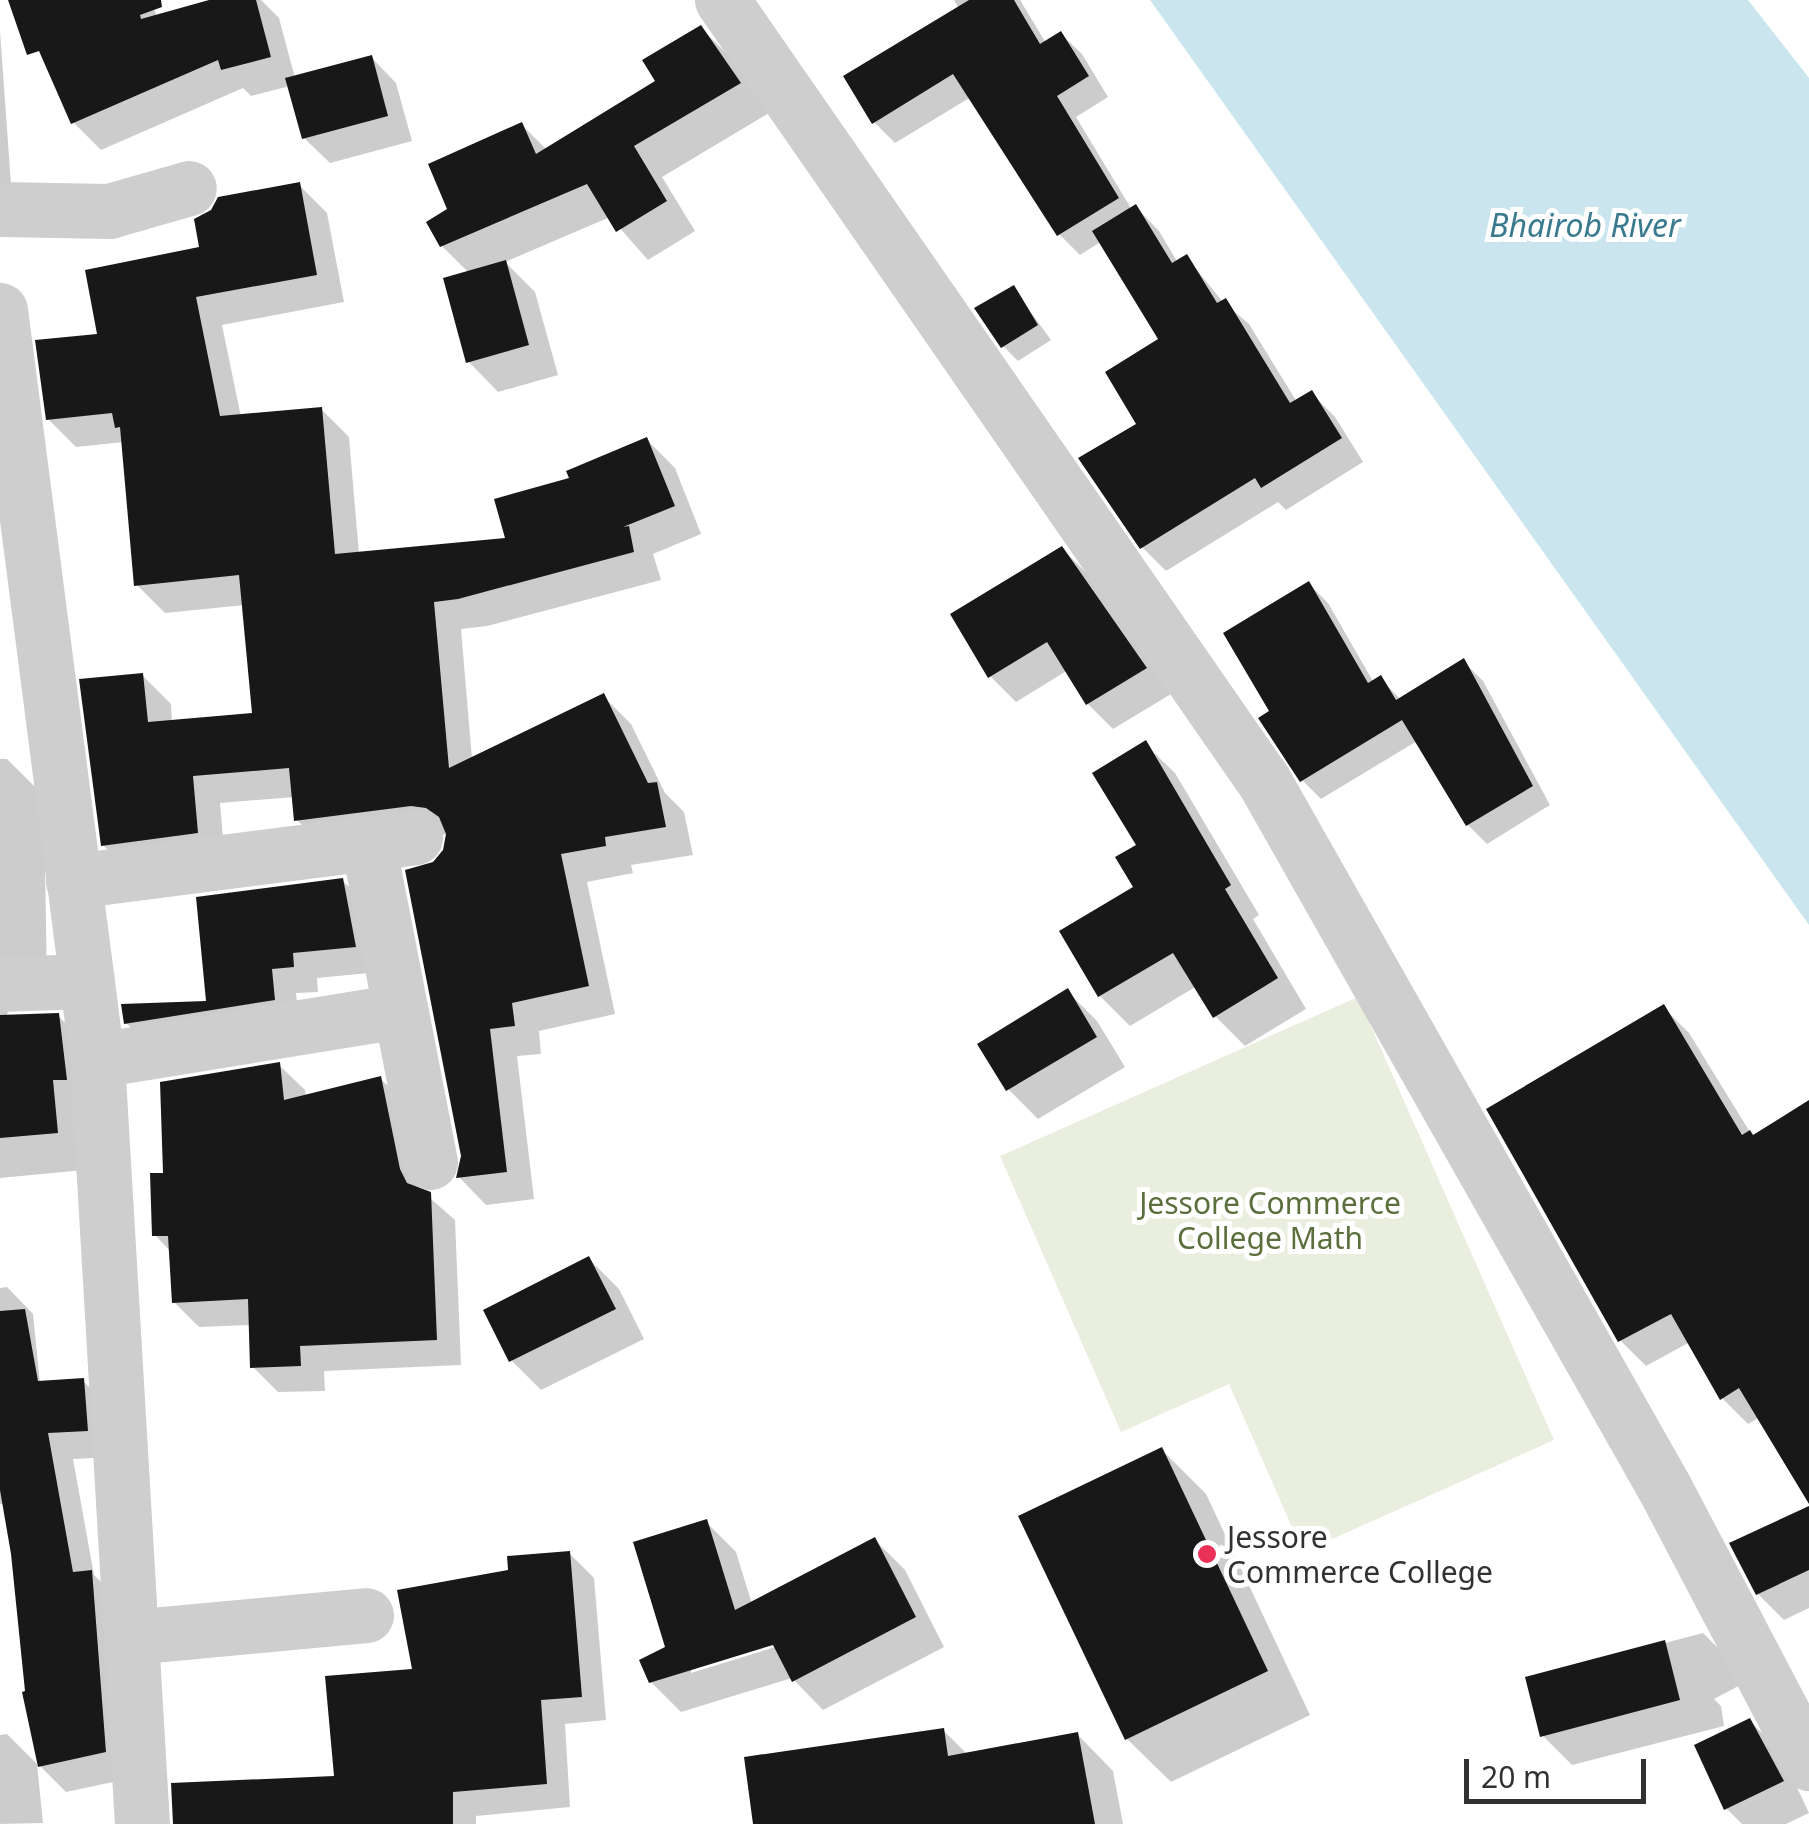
<!DOCTYPE html>
<html>
<head>
<meta charset="utf-8">
<style>
	body { margin:0 }
	#map { position:relative; width:1809px; height:1824px; overflow:hidden; background:#fff; font-family:"Noto Sans",sans-serif }
	div>[style] { position:absolute }
	.green>* { inset:0; background:#e9eedf }
	.water>* { inset:0; background:#cbe5ee }
	.shadow>* { inset:0; background:#0003 }
	.building>* { inset:0; background:#181818 }
	.street>* { height:55px; margin:-27.5px; padding:0 27.5px; transform-origin:27.5px; border-radius:27.5px; background:#cecece }
	.dots>* { width:28px; height:28px; translate:-50% -50%; box-sizing:border-box; border:5px solid #fff; border-radius:50% }
	span { translate:-50% -50%; white-space:nowrap; text-align:center; line-height:1.15; -webkit-text-stroke:10px #fff; paint-order:stroke }
	.park-label { font-size:30px; color:#5b6f3c }
	.poi-label { font-size:30px; color:#313131 }
	.left { translate:0 -50%; text-align:left }
	.water-label { font-size:32px; color:#397a8f; font-style:italic }
	.scale { position:absolute; left:1464px; top:1759px; width:182px; height:45px; box-sizing:border-box; border:5px solid #313131; border-top:0; padding-left:12px; font-size:30px; line-height:35px; white-space:nowrap; color:#313131; -webkit-text-stroke:8px #fff; paint-order:stroke }
</style>
</head>
<body>
<div id="map">
	<div class="green">
		<div style="clip-path:polygon(1358px 997px,1554px 1440px,1303px 1552px,1229px 1384px,1121px 1432px,1000px 1156px)"></div>
	</div>
	<div class="water">
		<div style="clip-path:polygon(1150px 0,1748px 0,1809px 78px,1809px 925px)"></div>
	</div>
	<div class="shadow">
		<div style="clip-path:polygon(19px 0,151px 0,157px 17px,219px 0,261px 0,279px 18px,295px 78px,371px 57px,396px 83px,412px 141px,330px 163px,304px 138px,290px 86px,251px 96px,243px 88px,101px 150px,73px 122px)"></div>
		<div style="clip-path:polygon(954px 0,1020px 0,1046px 43px,1061px 34px,1082px 54px,1108px 97px,1076px 117px,1132px 210px,1136px 207px,1159px 231px,1178px 263px,1187px 258px,1223px 302px,1249px 324px,1297px 402px,1311px 393px,1335px 417px,1363px 462px,1286px 510px,1278px 502px,1166px 571px,1142px 547px,1139px 425px,1161px 340px,1102px 241px,1080px 255px,1059px 234px,971px 97px,895px 143px,874px 122px,959px 9px)"></div>
		<div style="clip-path:polygon(701px 28px,731px 58px,769px 113px,662px 177px,695px 231px,648px 260px,610px 217px,505px 262px,535px 292px,558px 375px,498px 392px,469px 362px,469px 273px,442px 246px,450px 210px,522px 125px,547px 150px,658px 82px)"></div>
		<div style="clip-path:polygon(0 31px,14px 226px,0 236px)"></div>
		<div style="clip-path:polygon(299px 185px,327px 213px,344px 302px,222px 325px,241px 417px,321px 409px,349px 437px,359px 554px,508px 540px,572px 480px,647px 440px,675px 468px,701px 534px,653px 554px,661px 580px,487px 626px,461px 629px,472px 759px,603px 696px,631px 724px,665px 793px,684px 812px,693px 855px,631px 865px,633px 873px,587px 882px,615px 1014px,539px 1031px,541px 1054px,517px 1056px,534px 1199px,486px 1205px,459px 1177px,463px 1156px,435px 865px,446px 851px,449px 834px,325px 848px,297px 820px,295px 797px,220px 803px,225px 861px,131px 873px,103px 845px,143px 676px,171px 704px,172px 722px,255px 715px,245px 605px,165px 613px,137px 585px,124px 442px,76px 447px,48px 419px,100px 336px,202px 249px)"></div>
		<div style="clip-path:polygon(1013px 288px,1051px 340px,1018px 361px,1003px 346px)"></div>
		<div style="clip-path:polygon(1062px 549px,1088px 574px,1171px 694px,1113px 729px,1088px 704px,1068px 670px,1016px 702px,990px 676px)"></div>
		<div style="clip-path:polygon(1309px 584px,1328px 603px,1374px 683px,1381px 679px,1401px 700px,1464px 662px,1483px 681px,1550px 805px,1487px 844px,1468px 825px,1417px 741px,1321px 799px,1302px 780px,1272px 712px)"></div>
		<div style="clip-path:polygon(1145px 744px,1175px 773px,1259px 915px,1253px 919px,1306px 1009px,1245px 1046px,1215px 1016px,1197px 986px,1130px 1026px,1100px 996px,1062px 932px,1136px 887px)"></div>
		<div style="clip-path:polygon(0 759px,7px 759px,44px 796px,47px 989px,9px 1008px,7px 1015px,58px 1016px,96px 1053px,94px 1169px,0 1178px)"></div>
		<div style="clip-path:polygon(342px 880px,368px 906px,380px 972px,317px 978px,318px 992px,296px 993px,299px 1025px,152px 1048px,126px 1023px,209px 1003px)"></div>
		<div style="clip-path:polygon(1067px 991px,1097px 1021px,1125px 1067px,1038px 1119px,1008px 1089px)"></div>
		<div style="clip-path:polygon(1663px 1007px,1689px 1033px,1753px 1137px,1809px 1103px,1809px 1499px,1760px 1417px,1748px 1424px,1722px 1398px,1690px 1342px,1646px 1366px,1620px 1340px)"></div>
		<div style="clip-path:polygon(279px 1065px,305px 1090px,306px 1097px,381px 1079px,406px 1104px,423px 1192px,455px 1220px,461px 1365px,324px 1371px,325px 1391px,278px 1392px,253px 1367px,251px 1325px,199px 1327px,174px 1302px,171px 1252px,155px 1235px,166px 1175px)"></div>
		<div style="clip-path:polygon(589px 1259px,619px 1289px,644px 1339px,541px 1390px,511px 1360px)"></div>
		<div style="clip-path:polygon(7px 1287px,33px 1314px,40px 1383px,83px 1381px,110px 1407px,113px 1457px,73px 1459px,94px 1575px,118px 1599px,132px 1778px,66px 1792px,40px 1766px,5px 1504px,0 1504px,0 1288px)"></div>
		<div style="clip-path:polygon(1162px 1450px,1206px 1494px,1310px 1715px,1171px 1782px,1127px 1739px)"></div>
		<div style="clip-path:polygon(1809px 1509px,1809px 1608px,1784px 1620px,1758px 1594px)"></div>
		<div style="clip-path:polygon(evenodd,706px 1522px,736px 1552px,752px 1604px,875px 1540px,905px 1570px,944px 1647px,823px 1710px,792px 1678px,681px 1712px,651px 1682px,668px 1648px,706px 1522px,784px 1639px,785px 1644px,691px 1673px,691px 1668px,784px 1639px)"></div>
		<div style="clip-path:polygon(569px 1553px,594px 1578px,606px 1720px,565px 1724px,570px 1807px,476px 1816px,476px 1824px,208px 1824px,336px 1778px,415px 1671px)"></div>
		<div style="clip-path:polygon(1703px 1633px,1733px 1663px,1744px 1683px,1714px 1699px,1721px 1706px,1724px 1726px,1572px 1765px,1542px 1735px,1528px 1679px)"></div>
		<div style="clip-path:polygon(1750px 1721px,1780px 1751px,1809px 1813px,1786px 1824px,1742px 1824px,1726px 1808px)"></div>
		<div style="clip-path:polygon(943px 1730px,968px 1755px,1078px 1735px,1113px 1771px,1123px 1824px,756px 1824px)"></div>
		<div style="clip-path:polygon(7px 1734px,37px 1764px,43px 1823px,0 1824px,0 1735px)"></div>
	</div>
	<div class="building">
		<div style="clip-path:polygon(8px 0,161px 0,162px 7px,140px 15px,141px 19px,209px 0,256px 0,271px 57px,221px 70px,218px 60px,71px 124px,39px 51px,27px 55px)"></div>
		<div style="clip-path:polygon(969px 0,1014px 0,1040px 44px,1061px 31px,1089px 76px,1057px 96px,1119px 198px,1057px 236px,953px 74px,872px 124px,843px 76px)"></div>
		<div style="clip-path:polygon(701px 25px,741px 83px,634px 146px,667px 201px,616px 232px,587px 184px,440px 247px,426px 222px,447px 209px,428px 164px,522px 122px,536px 154px,655px 81px,642px 60px)"></div>
		<div style="clip-path:polygon(372px 55px,388px 116px,302px 139px,285px 78px)"></div>
		<div style="clip-path:polygon(300px 182px,317px 275px,196px 297px,220px 416px,322px 407px,335px 554px,505px 538px,494px 499px,569px 478px,566px 471px,647px 437px,675px 506px,623px 527px,629px 526px,634px 552px,458px 599px,434px 602px,449px 768px,604px 693px,648px 783px,657px 782px,666px 827px,605px 837px,606px 846px,561px 854px,589px 986px,512px 1003px,515px 1026px,490px 1029px,507px 1172px,456px 1178px,461px 1156px,405px 870px,433px 862px,443px 850px,446px 834px,439px 817px,426px 808px,411px 806px,294px 821px,289px 768px,193px 776px,198px 833px,101px 846px,79px 679px,143px 673px,148px 722px,252px 713px,239px 575px,134px 586px,120px 427px,115px 428px,112px 413px,46px 420px,35px 340px,97px 334px,85px 270px,199px 247px,194px 219px,211px 210px,218px 197px)"></div>
		<div style="clip-path:polygon(1136px 204px,1172px 263px,1187px 254px,1217px 303px,1226px 298px,1290px 403px,1312px 390px,1342px 438px,1261px 488px,1255px 478px,1140px 549px,1078px 458px,1136px 424px,1105px 372px,1158px 339px,1092px 231px)"></div>
		<div style="clip-path:polygon(506px 260px,529px 345px,466px 363px,443px 278px)"></div>
		<div style="clip-path:polygon(1014px 285px,1038px 325px,1001px 348px,974px 308px)"></div>
		<div style="clip-path:polygon(1062px 546px,1147px 668px,1086px 705px,1047px 642px,988px 678px,950px 614px)"></div>
		<div style="clip-path:polygon(1309px 581px,1368px 683px,1381px 675px,1396px 700px,1464px 658px,1533px 786px,1466px 826px,1402px 720px,1300px 782px,1258px 718px,1269px 711px,1223px 633px)"></div>
		<div style="clip-path:polygon(1146px 740px,1231px 885px,1225px 889px,1278px 978px,1213px 1018px,1173px 953px,1098px 997px,1059px 931px,1133px 887px,1115px 857px,1136px 845px,1092px 773px)"></div>
		<div style="clip-path:polygon(343px 878px,356px 947px,293px 953px,294px 967px,272px 969px,275px 1000px,124px 1024px,121px 1004px,206px 1001px,196px 897px)"></div>
		<div style="clip-path:polygon(1068px 988px,1097px 1037px,1006px 1091px,977px 1044px)"></div>
		<div style="clip-path:polygon(1664px 1004px,1742px 1135px,1750px 1130px,1753px 1135px,1809px 1100px,1809px 1504px,1739px 1388px,1720px 1400px,1671px 1314px,1618px 1342px,1486px 1109px)"></div>
		<div style="clip-path:polygon(59px 1013px,67px 1080px,53px 1080px,58px 1133px,0 1138px,0 1015px)"></div>
		<div style="clip-path:polygon(280px 1062px,284px 1100px,381px 1076px,400px 1169px,407px 1183px,431px 1192px,437px 1340px,300px 1346px,301px 1366px,250px 1368px,248px 1299px,172px 1303px,168px 1236px,152px 1236px,150px 1173px,163px 1173px,160px 1082px)"></div>
		<div style="clip-path:polygon(589px 1256px,616px 1309px,509px 1362px,483px 1310px)"></div>
		<div style="clip-path:polygon(25px 1309px,38px 1381px,84px 1378px,88px 1431px,48px 1433px,73px 1572px,92px 1570px,106px 1752px,38px 1767px,22px 1692px,25px 1691px,11px 1554px,0 1490px,0 1311px)"></div>
		<div style="clip-path:polygon(1162px 1447px,1268px 1671px,1125px 1740px,1018px 1516px)"></div>
		<div style="clip-path:polygon(1809px 1506px,1809px 1570px,1756px 1595px,1729px 1543px)"></div>
		<div style="clip-path:polygon(707px 1519px,735px 1610px,875px 1537px,916px 1617px,792px 1682px,773px 1645px,649px 1683px,639px 1660px,665px 1647px,633px 1542px)"></div>
		<div style="clip-path:polygon(570px 1551px,582px 1697px,541px 1700px,547px 1784px,453px 1792px,453px 1824px,173px 1824px,171px 1783px,334px 1776px,325px 1676px,412px 1669px,397px 1590px,508px 1570px,507px 1556px)"></div>
		<div style="clip-path:polygon(1665px 1640px,1680px 1700px,1540px 1737px,1525px 1677px)"></div>
		<div style="clip-path:polygon(1750px 1718px,1784px 1781px,1724px 1810px,1694px 1745px)"></div>
		<div style="clip-path:polygon(944px 1728px,948px 1756px,1078px 1732px,1095px 1824px,753px 1824px,744px 1757px)"></div>
	</div>
	<div class="street">
		<div style="left:722px;top:0;width:953px;rotate:55.26deg"></div>
		<div style="left:1265px;top:783px;width:809px;rotate:60.46deg"></div>
		<div style="left:1664px;top:1487px;width:312px;rotate:62.3deg"></div>
		<div style="left:0;top:209px;width:109px;rotate:1.1deg"></div>
		<div style="left:109px;top:211px;width:83px;rotate:-16deg"></div>
		<div style="left:0;top:310px;width:756px;rotate:82.63deg"></div>
		<div style="left:97px;top:1060px;width:765px;rotate:86.63deg"></div>
		<div style="left:368px;top:843px;width:325px;rotate:79deg"></div>
		<div style="left:73px;top:881px;width:345px;rotate:-7.3deg"></div>
		<div style="left:0;top:984px;width:87px;rotate:-2deg"></div>
		<div style="left:97px;top:1060px;width:307px;rotate:-9.2deg"></div>
		<div style="left:131px;top:1637px;width:236px;rotate:-5.3deg"></div>
	</div>
	<div class="dots">
		<div style="left:1207px;top:1554px;background:#eb3058"></div>
	</div>
	<div class="park-label">
		<span style="left:1270px;top:1220px">Jessore Commerce<br>College Math</span>
	</div>
	<div class="poi-label">
		<span class="left" style="left:1227px;top:1554px">Jessore<br>Commerce College</span>
	</div>
	<div class="water-label">
		<span style="left:1585px;top:225px">Bhairob River</span>
	</div>
	<div class="scale">20 m</div>
</div>
</body>
</html>
